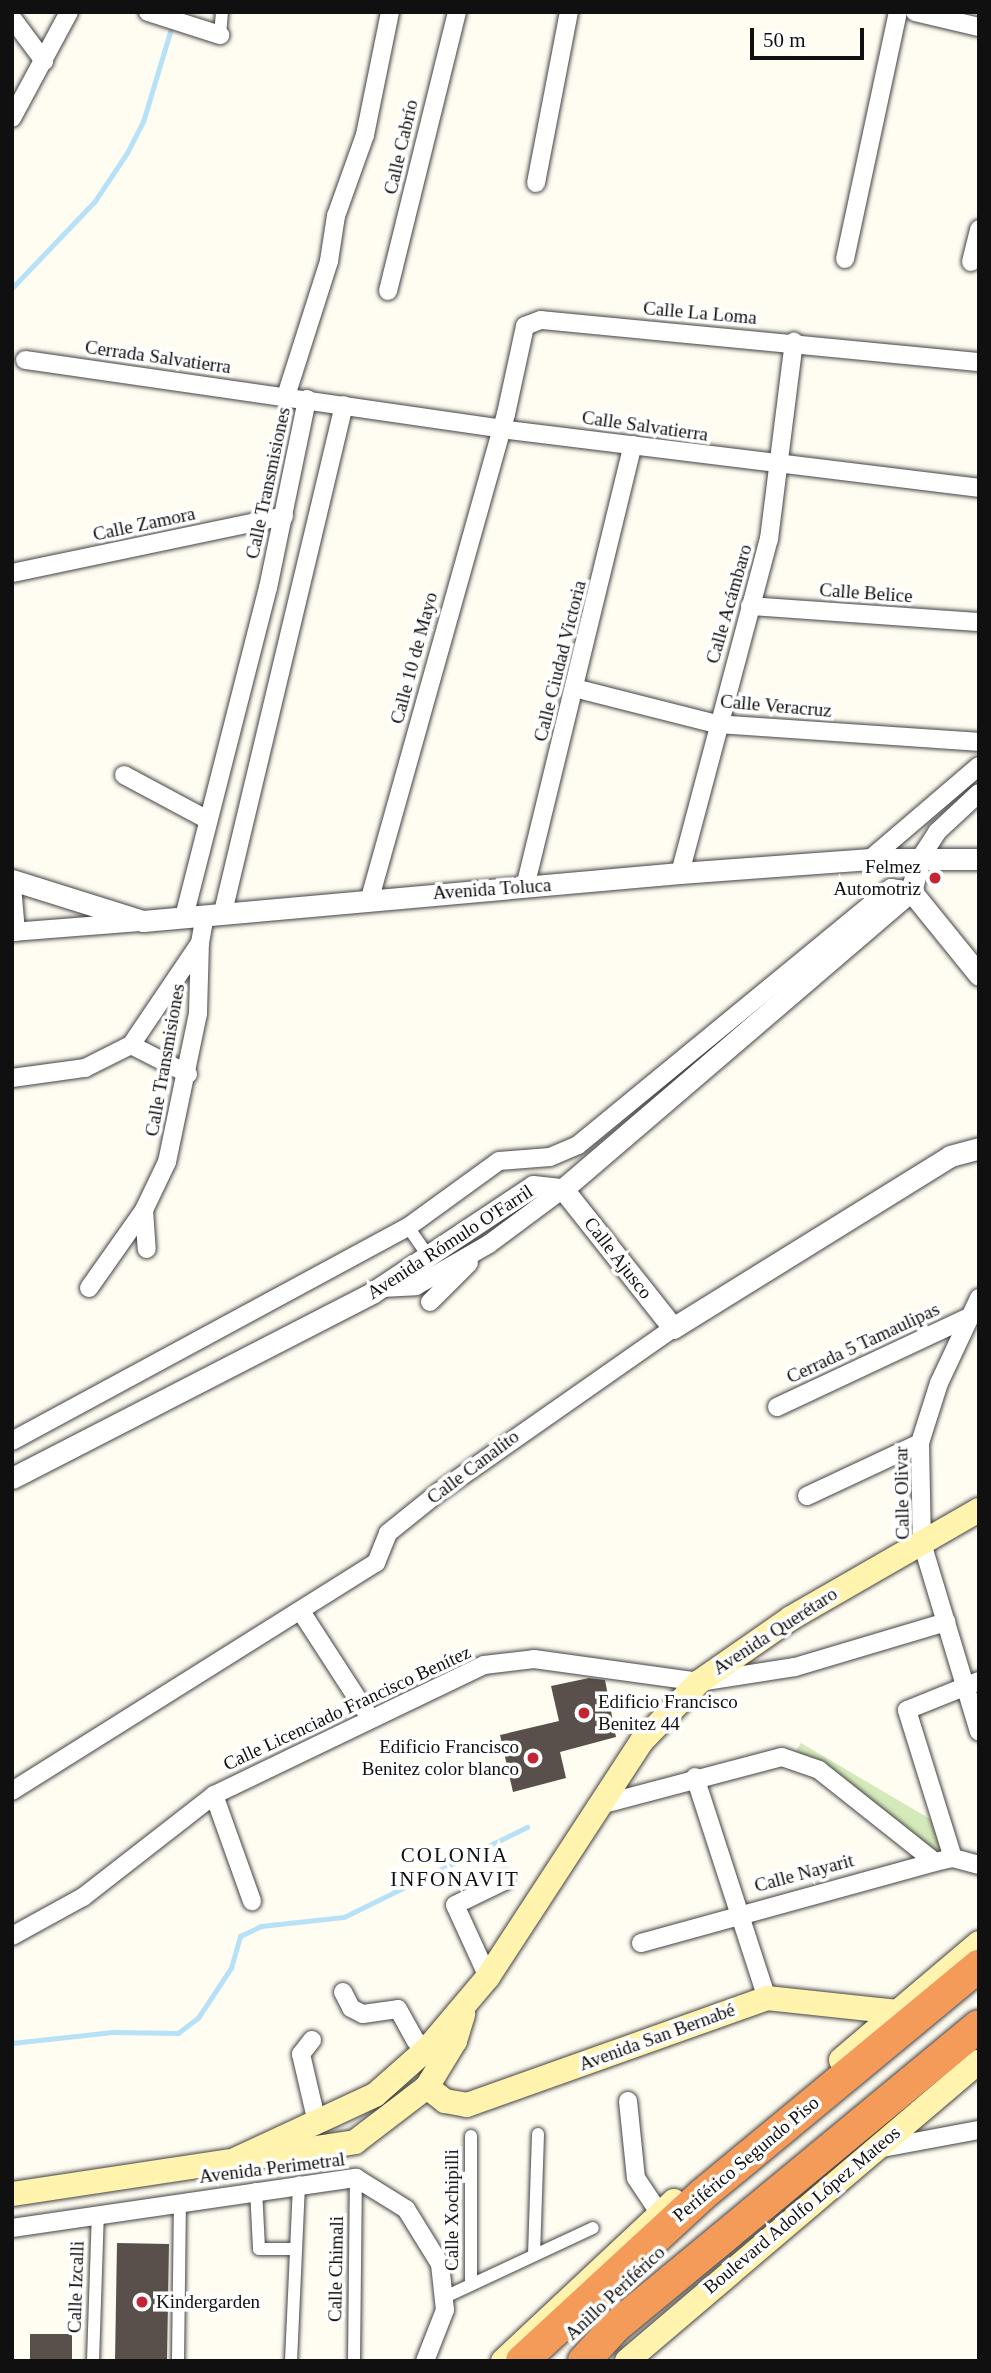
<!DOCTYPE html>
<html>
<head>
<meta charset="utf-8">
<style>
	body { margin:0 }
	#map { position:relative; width:991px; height:2373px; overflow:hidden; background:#fffcf2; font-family:Georgia,serif }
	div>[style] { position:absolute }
	.green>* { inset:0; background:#d5eabb }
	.stream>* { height:4.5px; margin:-2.25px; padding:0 2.25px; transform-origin:2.25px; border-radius:2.25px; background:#b6e1f7 }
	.building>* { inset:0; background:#59504c }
	.roads { filter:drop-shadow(0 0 2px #434343) drop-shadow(0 0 2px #434343) }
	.pedestrian>* { height:12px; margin:-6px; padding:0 6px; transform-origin:6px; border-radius:6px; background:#fff }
	.minor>* { height:18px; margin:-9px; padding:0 9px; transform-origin:9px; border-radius:9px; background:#fff }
	.tertiary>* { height:21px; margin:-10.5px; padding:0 10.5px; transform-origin:10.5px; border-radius:10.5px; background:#fff }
	.secondary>* { height:24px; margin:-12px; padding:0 12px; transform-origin:12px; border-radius:12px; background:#fff3ad }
	.motorway>* { height:32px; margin:-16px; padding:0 16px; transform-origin:16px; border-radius:16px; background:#f59b5a }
	.dots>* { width:19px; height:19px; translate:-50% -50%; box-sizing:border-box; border:4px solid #fff; border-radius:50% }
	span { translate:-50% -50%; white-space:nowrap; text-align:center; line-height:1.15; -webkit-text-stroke:7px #fff; paint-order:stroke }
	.street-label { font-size:19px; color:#101010 }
	.poi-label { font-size:19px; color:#101010 }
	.right { translate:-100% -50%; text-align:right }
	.left { translate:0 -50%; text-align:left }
	.neighbourhood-label { font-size:21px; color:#101010; letter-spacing:2px }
	.frame { position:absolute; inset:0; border:14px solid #101010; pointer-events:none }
	.scale { position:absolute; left:750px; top:28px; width:114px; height:32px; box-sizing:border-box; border:4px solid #101010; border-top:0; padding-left:9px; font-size:21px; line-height:24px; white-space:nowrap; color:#101010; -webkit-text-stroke:5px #fff; paint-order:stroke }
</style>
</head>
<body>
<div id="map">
	<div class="green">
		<div style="clip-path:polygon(801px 1743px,937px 1823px,948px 1870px,929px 1864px,808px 1772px,788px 1764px)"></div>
	</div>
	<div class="stream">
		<div style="left:12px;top:288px;width:120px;rotate:-46.3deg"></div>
		<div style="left:95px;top:201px;width:58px;rotate:-56.3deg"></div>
		<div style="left:127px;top:153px;width:35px;rotate:-63deg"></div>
		<div style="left:143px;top:122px;width:94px;rotate:-73.3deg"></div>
		<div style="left:12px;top:2043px;width:103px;rotate:-6.2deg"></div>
		<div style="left:114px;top:2032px;width:64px;rotate:0.9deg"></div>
		<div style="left:178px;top:2033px;width:25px;rotate:-37deg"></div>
		<div style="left:198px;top:2018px;width:60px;rotate:-56.6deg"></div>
		<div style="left:231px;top:1968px;width:33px;rotate:-74deg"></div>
		<div style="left:240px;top:1936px;width:23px;rotate:-25deg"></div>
		<div style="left:261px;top:1926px;width:83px;rotate:-6.2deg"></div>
		<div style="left:344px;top:1917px;width:204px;rotate:-26.2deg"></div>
	</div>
	<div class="building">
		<div style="clip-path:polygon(589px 1678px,605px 1680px,616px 1737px,560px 1752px,566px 1778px,513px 1792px,500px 1735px,559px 1721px,551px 1686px)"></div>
		<div style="clip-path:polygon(117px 2243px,169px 2244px,167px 2361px,115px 2361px)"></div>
		<div style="clip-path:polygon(30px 2334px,72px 2334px,72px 2361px,30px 2361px)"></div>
	</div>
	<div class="roads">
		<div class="pedestrian">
			<div style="left:220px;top:35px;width:23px;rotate:-85deg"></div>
			<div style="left:408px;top:1227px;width:39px;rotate:55deg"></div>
			<div style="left:471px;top:2136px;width:148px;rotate:90deg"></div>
			<div style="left:256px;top:2189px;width:60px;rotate:87.1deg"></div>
			<div style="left:259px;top:2249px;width:33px"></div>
			<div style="left:534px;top:2255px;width:121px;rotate:-88.1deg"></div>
			<div style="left:445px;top:2297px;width:163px;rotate:-25deg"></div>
			<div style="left:93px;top:2361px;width:147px;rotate:-88.1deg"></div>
			<div style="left:178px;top:2361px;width:160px;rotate:-89.3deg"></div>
			<div style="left:291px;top:2361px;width:179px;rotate:-87.4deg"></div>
			<div style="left:354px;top:2361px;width:183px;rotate:-89.4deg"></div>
		</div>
		<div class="minor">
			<div style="left:148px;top:12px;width:76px;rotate:17.7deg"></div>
			<div style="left:915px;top:12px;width:66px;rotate:13.2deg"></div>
			<div style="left:12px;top:18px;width:54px;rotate:53.3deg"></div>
			<div style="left:12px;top:118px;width:120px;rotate:-61.7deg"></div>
			<div style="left:536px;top:183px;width:174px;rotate:-79.1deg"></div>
			<div style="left:845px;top:259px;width:253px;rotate:-77.9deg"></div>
			<div style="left:971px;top:262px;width:34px;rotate:-76deg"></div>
			<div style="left:388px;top:291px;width:287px;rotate:-76.1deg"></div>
			<div style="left:25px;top:360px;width:488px;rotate:8.2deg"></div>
			<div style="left:508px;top:430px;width:475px;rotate:7deg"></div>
			<div style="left:286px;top:396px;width:142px;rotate:-72.3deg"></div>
			<div style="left:329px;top:261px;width:46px;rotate:-81.2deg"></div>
			<div style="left:336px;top:216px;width:86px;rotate:-70.3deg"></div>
			<div style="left:365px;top:135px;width:126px;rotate:-78.5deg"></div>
			<div style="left:12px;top:573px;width:278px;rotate:-11.8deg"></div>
			<div style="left:750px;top:606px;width:230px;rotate:4deg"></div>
			<div style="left:574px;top:688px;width:146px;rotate:14.2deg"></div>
			<div style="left:716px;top:724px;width:264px;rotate:3.9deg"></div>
			<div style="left:124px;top:775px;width:95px;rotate:28.2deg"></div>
			<div style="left:921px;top:857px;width:30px;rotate:-57deg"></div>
			<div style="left:937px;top:832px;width:57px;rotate:-42.9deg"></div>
			<div style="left:870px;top:859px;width:143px;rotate:-40.5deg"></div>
			<div style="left:680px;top:873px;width:346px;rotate:-75.1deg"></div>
			<div style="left:769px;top:539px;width:199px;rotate:-82.8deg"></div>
			<div style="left:12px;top:886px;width:46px;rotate:85deg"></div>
			<div style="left:525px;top:887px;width:455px;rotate:-76.3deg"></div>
			<div style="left:370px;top:898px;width:503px;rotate:-74.31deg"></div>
			<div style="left:506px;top:414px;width:90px;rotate:-77.8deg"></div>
			<div style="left:525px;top:326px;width:17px;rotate:-21deg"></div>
			<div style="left:541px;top:320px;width:440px;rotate:5.5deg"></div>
			<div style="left:223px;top:912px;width:521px;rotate:-76.58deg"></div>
			<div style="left:184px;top:917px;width:340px;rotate:-75.7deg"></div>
			<div style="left:268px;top:588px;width:193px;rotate:-78.3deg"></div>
			<div style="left:12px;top:932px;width:128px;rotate:-4.5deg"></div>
			<div style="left:131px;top:1045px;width:64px;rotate:27deg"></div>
			<div style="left:12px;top:1078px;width:74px;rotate:-7.8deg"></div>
			<div style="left:85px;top:1068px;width:51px;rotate:-26.6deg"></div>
			<div style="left:131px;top:1045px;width:123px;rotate:-55.9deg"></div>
			<div style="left:200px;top:943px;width:28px;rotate:-80deg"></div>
			<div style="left:144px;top:1210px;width:39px;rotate:86deg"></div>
			<div style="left:89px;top:1288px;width:95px;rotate:-54.8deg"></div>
			<div style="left:144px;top:1210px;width:53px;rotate:-64.4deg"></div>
			<div style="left:167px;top:1162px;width:152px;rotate:-78.2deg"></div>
			<div style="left:198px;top:1013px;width:70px;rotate:-88.4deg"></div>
			<div style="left:381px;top:1288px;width:35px;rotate:-3deg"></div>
			<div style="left:416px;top:1286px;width:84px;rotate:-29.9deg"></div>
			<div style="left:489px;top:1244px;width:92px;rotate:-36.6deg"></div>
			<div style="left:979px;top:1298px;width:94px;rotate:115.2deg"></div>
			<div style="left:939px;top:1383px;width:63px;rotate:107.6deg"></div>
			<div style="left:920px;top:1443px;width:100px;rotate:88.9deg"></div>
			<div style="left:922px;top:1543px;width:197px;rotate:73.2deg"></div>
			<div style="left:430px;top:1302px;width:55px;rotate:-45deg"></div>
			<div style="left:777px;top:1407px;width:210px;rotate:-25.1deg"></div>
			<div style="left:12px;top:1441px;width:450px;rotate:-28.4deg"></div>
			<div style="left:408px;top:1227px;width:112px;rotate:-36deg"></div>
			<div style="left:499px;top:1161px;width:51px;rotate:-4.5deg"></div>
			<div style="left:550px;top:1157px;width:30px;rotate:-23deg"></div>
			<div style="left:578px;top:1145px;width:405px;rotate:-39.4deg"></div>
			<div style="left:891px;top:888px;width:20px;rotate:9deg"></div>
			<div style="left:807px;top:1496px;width:125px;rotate:-25.1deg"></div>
			<div style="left:302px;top:1613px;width:125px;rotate:57.1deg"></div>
			<div style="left:695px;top:1777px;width:232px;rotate:72deg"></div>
			<div style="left:12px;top:1791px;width:430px;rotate:-32.1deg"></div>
			<div style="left:376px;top:1563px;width:32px;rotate:-68deg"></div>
			<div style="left:388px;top:1533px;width:65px;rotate:-38.8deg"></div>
			<div style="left:439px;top:1492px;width:286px;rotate:-35deg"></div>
			<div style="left:214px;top:1795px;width:113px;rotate:70.3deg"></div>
			<div style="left:596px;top:1806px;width:192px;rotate:-14.8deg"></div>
			<div style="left:782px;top:1757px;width:39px;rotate:19deg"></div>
			<div style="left:819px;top:1770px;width:148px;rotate:38.4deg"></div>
			<div style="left:953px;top:1858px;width:155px;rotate:-107.3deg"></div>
			<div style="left:907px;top:1710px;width:78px;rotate:-21.9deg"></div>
			<div style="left:12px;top:1936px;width:81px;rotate:-28.8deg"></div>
			<div style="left:83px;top:1897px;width:166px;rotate:-37.9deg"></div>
			<div style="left:214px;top:1795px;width:300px;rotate:-25.7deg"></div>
			<div style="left:484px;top:1665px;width:50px;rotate:-6.8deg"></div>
			<div style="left:534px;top:1659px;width:167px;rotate:7.9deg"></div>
			<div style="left:699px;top:1682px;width:97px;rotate:-8.9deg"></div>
			<div style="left:795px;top:1667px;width:158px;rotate:-16.6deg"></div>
			<div style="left:641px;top:1943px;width:305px;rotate:-15.4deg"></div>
			<div style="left:935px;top:1862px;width:18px;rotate:-13deg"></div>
			<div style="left:953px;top:1858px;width:27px;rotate:15deg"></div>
			<div style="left:488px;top:1977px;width:79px;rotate:-114.6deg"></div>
			<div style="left:455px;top:1905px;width:55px;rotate:-26.1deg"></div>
			<div style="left:343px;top:1992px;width:18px;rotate:63deg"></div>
			<div style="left:351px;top:2008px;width:13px;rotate:27deg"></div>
			<div style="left:363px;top:2014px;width:35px;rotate:-8deg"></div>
			<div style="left:398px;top:2009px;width:37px;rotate:61deg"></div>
			<div style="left:416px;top:2041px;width:14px;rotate:30deg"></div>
			<div style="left:312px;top:2040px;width:18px;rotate:128deg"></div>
			<div style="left:301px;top:2054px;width:71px;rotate:76.9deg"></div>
			<div style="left:628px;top:2101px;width:77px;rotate:84.1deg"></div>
			<div style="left:636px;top:2178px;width:43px;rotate:56.3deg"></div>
			<div style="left:877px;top:2149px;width:104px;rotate:-10.6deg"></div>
			<div style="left:12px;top:2228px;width:348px;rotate:-8.3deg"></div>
			<div style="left:356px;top:2178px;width:59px;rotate:31.8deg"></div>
			<div style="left:406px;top:2209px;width:65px;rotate:58.3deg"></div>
			<div style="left:440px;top:2264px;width:46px;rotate:83.8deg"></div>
			<div style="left:445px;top:2310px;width:55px;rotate:111.4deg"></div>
		</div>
		<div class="tertiary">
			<div style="left:12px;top:880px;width:137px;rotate:17.4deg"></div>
			<div style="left:143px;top:921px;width:539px;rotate:-5.11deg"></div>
			<div style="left:680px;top:873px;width:191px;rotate:-4.2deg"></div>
			<div style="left:870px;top:859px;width:109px"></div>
			<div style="left:911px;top:891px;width:108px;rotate:51deg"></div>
			<div style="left:563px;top:1189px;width:177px;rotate:51.6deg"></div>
			<div style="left:673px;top:1328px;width:326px;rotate:-31.8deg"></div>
			<div style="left:950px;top:1156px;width:30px;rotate:-15deg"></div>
			<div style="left:563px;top:1189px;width:458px;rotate:-40.6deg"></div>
			<div style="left:911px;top:891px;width:35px;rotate:-74deg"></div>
			<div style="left:12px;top:1478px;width:405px;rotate:-27.2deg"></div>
			<div style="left:372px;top:1293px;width:193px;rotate:-33.6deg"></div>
			<div style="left:533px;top:1186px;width:30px;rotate:6deg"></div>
		</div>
		<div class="secondary">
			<div style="left:841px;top:2060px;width:181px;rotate:-40.3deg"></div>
			<div style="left:427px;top:2087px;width:23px;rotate:38deg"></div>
			<div style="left:445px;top:2101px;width:22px;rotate:10deg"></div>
			<div style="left:467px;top:2105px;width:319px;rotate:-19.6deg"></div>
			<div style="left:767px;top:1998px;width:131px;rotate:6.1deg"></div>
			<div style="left:237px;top:2159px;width:152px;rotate:-24.9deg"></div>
			<div style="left:375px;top:2095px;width:71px;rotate:-41.6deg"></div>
			<div style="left:428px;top:2048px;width:93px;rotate:-49.8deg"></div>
			<div style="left:488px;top:1977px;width:282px;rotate:-56.9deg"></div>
			<div style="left:642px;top:1741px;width:82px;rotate:-46deg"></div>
			<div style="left:699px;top:1682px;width:112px;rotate:-34.8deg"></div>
			<div style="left:791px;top:1618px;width:217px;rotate:-29.9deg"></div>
			<div style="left:12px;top:2194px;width:347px;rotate:-8.6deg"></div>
			<div style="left:355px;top:2142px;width:91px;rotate:-37.4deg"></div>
			<div style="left:427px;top:2087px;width:54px;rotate:-58.7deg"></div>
			<div style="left:455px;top:2041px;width:28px;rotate:-73deg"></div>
			<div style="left:503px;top:2361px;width:234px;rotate:-43.1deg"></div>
			<div style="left:627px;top:2361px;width:462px;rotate:-40.4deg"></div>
		</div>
		<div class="motorway">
			<div style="left:522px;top:2361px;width:246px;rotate:-42.7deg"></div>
			<div style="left:703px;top:2194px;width:358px;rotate:-39.6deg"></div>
			<div style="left:584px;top:2361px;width:46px;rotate:-47.6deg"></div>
			<div style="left:615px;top:2327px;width:472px;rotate:-39.6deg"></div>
		</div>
	</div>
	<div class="dots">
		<div style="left:935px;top:878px;background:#c22533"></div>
		<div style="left:584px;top:1713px;background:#c22533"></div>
		<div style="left:533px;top:1758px;background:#c22533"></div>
		<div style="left:142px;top:2302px;background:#c22533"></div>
	</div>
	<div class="street-label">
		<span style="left:401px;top:147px;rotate:-77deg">Calle Cabrío</span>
		<span style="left:700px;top:313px;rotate:5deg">Calle La Loma</span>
		<span style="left:158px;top:357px;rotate:8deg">Cerrada Salvatierra</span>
		<span style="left:645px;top:426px;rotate:8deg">Calle Salvatierra</span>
		<span style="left:268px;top:483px;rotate:-78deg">Calle Transmisiones</span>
		<span style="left:144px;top:524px;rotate:-12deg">Calle Zamora</span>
		<span style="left:866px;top:593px;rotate:4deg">Calle Belice</span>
		<span style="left:729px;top:604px;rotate:-74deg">Calle Acámbaro</span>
		<span style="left:414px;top:658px;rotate:-75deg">Calle 10 de Mayo</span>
		<span style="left:560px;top:661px;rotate:-76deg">Calle Ciudad Victoria</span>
		<span style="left:776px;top:706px;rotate:5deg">Calle Veracruz</span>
		<span style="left:492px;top:889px;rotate:-4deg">Avenida Toluca</span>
		<span style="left:165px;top:1060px;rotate:-80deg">Calle Transmisiones</span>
		<span style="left:450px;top:1242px;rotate:-33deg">Avenida Rómulo O'Farril</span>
		<span style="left:618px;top:1258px;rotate:52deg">Calle Ajusco</span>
		<span style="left:863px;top:1343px;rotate:-25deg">Cerrada 5 Tamaulipas</span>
		<span style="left:473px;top:1467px;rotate:-37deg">Calle Canalito</span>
		<span style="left:902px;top:1493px;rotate:-91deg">Calle Olivar</span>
		<span style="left:775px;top:1631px;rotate:-33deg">Avenida Querétaro</span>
		<span style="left:347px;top:1708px;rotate:-25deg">Calle Licenciado Francisco Benítez</span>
		<span style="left:804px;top:1873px;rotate:-15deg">Calle Nayarit</span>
		<span style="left:657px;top:2037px;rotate:-20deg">Avenida San Bernabé</span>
		<span style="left:746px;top:2159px;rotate:-40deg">Periférico Segundo Piso</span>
		<span style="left:272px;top:2168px;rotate:-7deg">Avenida Perimetral</span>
		<span style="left:452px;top:2210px;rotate:-90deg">Calle Xochipilli</span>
		<span style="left:802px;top:2210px;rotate:-40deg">Boulevard Adolfo López Mateos</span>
		<span style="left:336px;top:2269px;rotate:-89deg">Calle Chimali</span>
		<span style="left:76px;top:2287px;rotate:-88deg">Calle Izcalli</span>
		<span style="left:615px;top:2293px;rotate:-43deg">Anillo Periférico</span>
	</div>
	<div class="poi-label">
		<span class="right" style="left:921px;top:878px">Felmez<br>Automotriz</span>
		<span class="left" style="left:598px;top:1713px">Edificio Francisco<br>Benitez 44</span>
		<span class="right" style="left:519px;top:1758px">Edificio Francisco<br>Benitez color blanco</span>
		<span class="left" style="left:156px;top:2302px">Kindergarden</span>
	</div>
	<div class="neighbourhood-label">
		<span style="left:455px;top:1867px">COLONIA<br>INFONAVIT</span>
	</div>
	<div class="frame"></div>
	<div class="scale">50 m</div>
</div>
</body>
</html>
